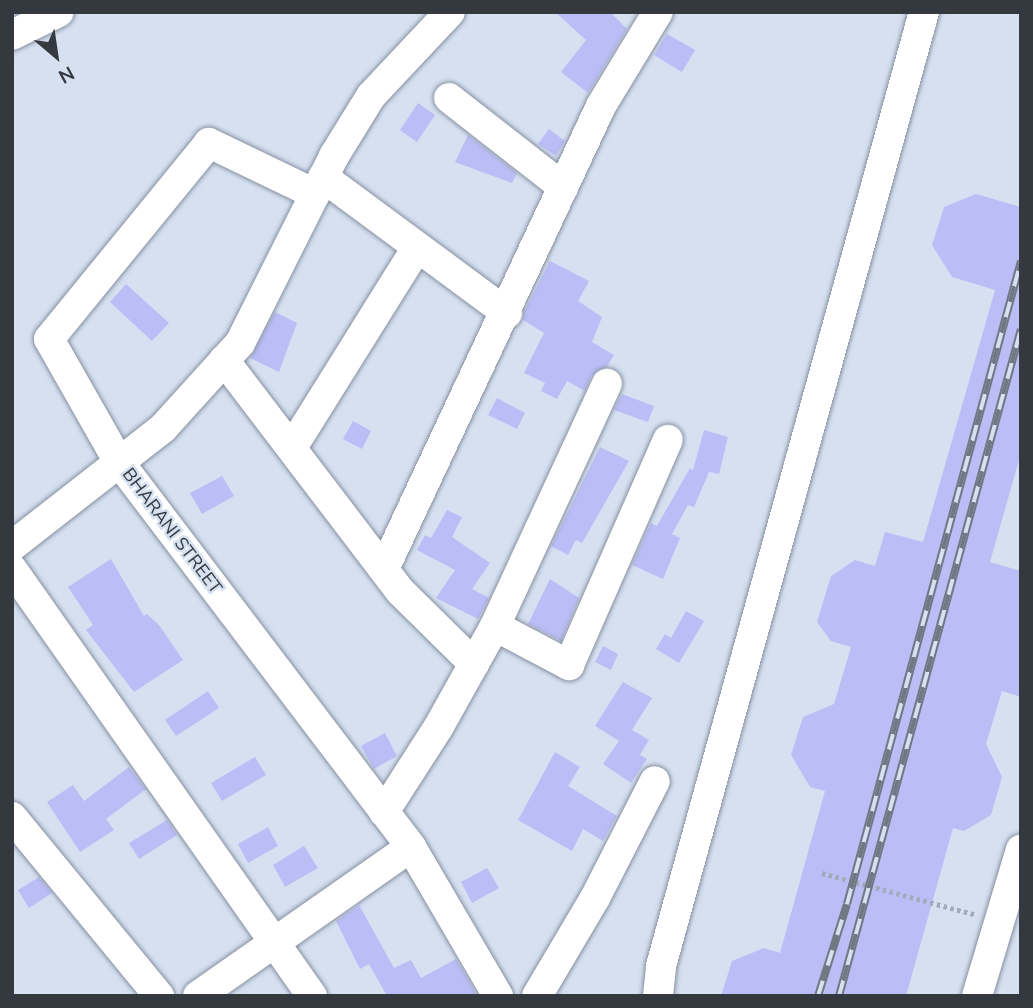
<!DOCTYPE html>
<html>
<head>
<meta charset="utf-8">
<style>
	body { margin:0 }
	#map { position:relative; width:1033px; height:1008px; overflow:hidden; background:#d5e0f1; font-family:"Nunito Sans",sans-serif }
	div>[style] { position:absolute }
	.building>* { inset:0; background:#bbbef6 }
	.path>* { height:4.5px; margin-top:-2.25px; transform-origin:0; background:repeating-linear-gradient(90deg,#a2abb9 0 3.5px,transparent 0 7px) }
	.roads { filter:drop-shadow(0 0 2px #8690a0) drop-shadow(0 0 2px #8690a0) }
	.minor>* { height:30px; margin:-15px; padding:0 15px; transform-origin:15px; border-radius:15px; background:#fff }
	.rail>* { height:8px; margin-top:-4px; transform-origin:0; background:repeating-linear-gradient(90deg,#d5e0f1 0 16px,#717883 0 32px); box-sizing:border-box; border-block:2px solid #717883 }
	span { translate:-50% -50%; white-space:nowrap; text-align:center; line-height:1.15; -webkit-text-stroke:5px #d5e0f1; paint-order:stroke }
	.street-label { font-size:18px; color:#34393f }
	.frame { position:absolute; inset:0; border:14px solid #34393f; pointer-events:none }
	.north { position:absolute; left:21px; top:21px; width:70px; height:70px; -webkit-text-stroke:5px #d5e0f1; paint-order:stroke; rotate:151deg; font-size:19px; font-weight:700; line-height:28px; text-align:center; color:#34393f }
	.north::after { content:''; display:block; margin:auto; width:24px; height:32px; background:#34393f; clip-path:polygon(50% 0,100% 100%,50% 72%,0 100%) }
</style>
</head>
<body>
<div id="map">
	<div class="building">
		<div style="clip-path:polygon(555px 12px,610px 12px,627px 29px,588px 93px,561px 72px,586px 40px)"></div>
		<div style="clip-path:polygon(667px 34px,695px 50px,682px 72px,654px 55px)"></div>
		<div style="clip-path:polygon(418px 103px,435px 115px,417px 142px,400px 130px)"></div>
		<div style="clip-path:polygon(549px 129px,565px 141px,556px 156px,538px 144px)"></div>
		<div style="clip-path:polygon(468px 135px,517px 173px,512px 183px,455px 162px)"></div>
		<div style="clip-path:polygon(976px 194px,1021px 207px,1021px 453px,990px 562px,1021px 571px,1021px 697px,1002px 691px,986px 744px,1002px 777px,991px 815px,964px 831px,953px 828px,906px 996px,721px 996px,732px 961px,764px 948px,780px 953px,825px 791px,810px 787px,791px 755px,803px 717px,834px 704px,851px 647px,831px 641px,817px 622px,831px 576px,855px 560px,875px 566px,885px 532px,923px 542px,995px 290px,952px 277px,932px 245px,944px 207px)"></div>
		<div style="clip-path:polygon(550px 261px,589px 281px,578px 301px,602px 317px,592px 342px,614px 355px,607px 367px,591px 376px,585px 391px,567px 381px,557px 399px,541px 391px,545px 383px,524px 373px,544px 333px,523px 320px,524px 312px)"></div>
		<div style="clip-path:polygon(126px 284px,169px 323px,152px 341px,110px 302px)"></div>
		<div style="clip-path:polygon(275px 312px,297px 323px,279px 372px,250px 358px)"></div>
		<div style="clip-path:polygon(622px 394px,654px 406px,648px 422px,614px 410px)"></div>
		<div style="clip-path:polygon(497px 398px,525px 413px,517px 429px,488px 415px)"></div>
		<div style="clip-path:polygon(353px 421px,371px 431px,362px 449px,343px 439px)"></div>
		<div style="clip-path:polygon(704px 430px,728px 437px,719px 474px,709px 472px,694px 507px,688px 505px,672px 534px,680px 538px,663px 579px,632px 565px,651px 523px,657px 526px,690px 468px,693px 470px)"></div>
		<div style="clip-path:polygon(600px 447px,629px 461px,582px 543px,576px 540px,568px 555px,551px 546px)"></div>
		<div style="clip-path:polygon(222px 476px,234px 496px,202px 514px,190px 493px)"></div>
		<div style="clip-path:polygon(447px 510px,462px 517px,452px 537px,490px 563px,472px 589px,489px 598px,478px 619px,436px 598px,455px 570px,417px 550px,425px 535px,431px 538px)"></div>
		<div style="clip-path:polygon(111px 559px,144px 616px,147px 614px,159px 625px,183px 660px,134px 692px,86px 630px,93px 625px,68px 587px)"></div>
		<div style="clip-path:polygon(550px 579px,579px 598px,561px 641px,528px 624px)"></div>
		<div style="clip-path:polygon(686px 611px,704px 621px,679px 663px,656px 649px,665px 634px,671px 638px)"></div>
		<div style="clip-path:polygon(603px 646px,618px 654px,611px 670px,595px 662px)"></div>
		<div style="clip-path:polygon(623px 682px,652px 698px,632px 730px,649px 740px,640px 755px,647px 759px,631px 783px,603px 764px,619px 741px,595px 726px)"></div>
		<div style="clip-path:polygon(208px 691px,219px 708px,176px 736px,165px 720px)"></div>
		<div style="clip-path:polygon(385px 733px,397px 756px,374px 769px,361px 746px)"></div>
		<div style="clip-path:polygon(555px 752px,580px 767px,568px 786px,617px 816px,603px 841px,583px 829px,572px 851px,518px 820px)"></div>
		<div style="clip-path:polygon(255px 757px,266px 775px,222px 801px,211px 783px)"></div>
		<div style="clip-path:polygon(129px 767px,146px 789px,106px 819px,114px 830px,80px 852px,47px 802px,73px 785px,84px 801px)"></div>
		<div style="clip-path:polygon(167px 820px,177px 835px,139px 859px,129px 843px)"></div>
		<div style="clip-path:polygon(268px 827px,278px 846px,248px 863px,238px 844px)"></div>
		<div style="clip-path:polygon(304px 846px,318px 868px,285px 887px,273px 865px)"></div>
		<div style="clip-path:polygon(487px 868px,499px 888px,472px 903px,461px 882px)"></div>
		<div style="clip-path:polygon(39px 877px,52px 893px,29px 908px,18px 890px)"></div>
		<div style="clip-path:polygon(359px 905px,394px 968px,411px 960px,421px 978px,456px 959px,478px 996px,387px 996px,369px 964px,360px 969px,336px 921px)"></div>
	</div>
	<div class="path">
		<div style="left:822px;top:873px;width:161px;rotate:15.2deg"></div>
	</div>
	<div class="roads">
		<div class="minor">
			<div style="left:12px;top:35px;width:52px;rotate:-26.1deg"></div>
			<div style="left:449px;top:98px;width:145px;rotate:38deg"></div>
			<div style="left:323px;top:177px;width:229px;rotate:36.5deg"></div>
			<div style="left:315px;top:194px;width:118px;rotate:-154.3deg"></div>
			<div style="left:209px;top:143px;width:253px;rotate:129.2deg"></div>
			<div style="left:49px;top:339px;width:142px;rotate:60.4deg"></div>
			<div style="left:119px;top:462px;width:483px;rotate:52.8deg"></div>
			<div style="left:411px;top:847px;width:173px;rotate:59.7deg"></div>
			<div style="left:224px;top:360px;width:290px;rotate:52.7deg"></div>
			<div style="left:400px;top:591px;width:104px;rotate:44.6deg"></div>
			<div style="left:293px;top:446px;width:232px;rotate:-58deg"></div>
			<div style="left:12px;top:546px;width:192px;rotate:-38deg"></div>
			<div style="left:163px;top:428px;width:115px;rotate:-47.8deg"></div>
			<div style="left:240px;top:343px;width:209px;rotate:-63.3deg"></div>
			<div style="left:334px;top:156px;width:70px;rotate:-58.3deg"></div>
			<div style="left:371px;top:96px;width:115px;rotate:-46.8deg"></div>
			<div style="left:12px;top:569px;width:522px;rotate:54.91deg"></div>
			<div style="left:384px;top:569px;width:511px;rotate:-64.89deg"></div>
			<div style="left:601px;top:106px;width:110px;rotate:-58.8deg"></div>
			<div style="left:495px;top:626px;width:84px;rotate:27.8deg"></div>
			<div style="left:569px;top:665px;width:246px;rotate:-66.3deg"></div>
			<div style="left:384px;top:812px;width:100px;rotate:-57.3deg"></div>
			<div style="left:438px;top:728px;width:117px;rotate:-60.8deg"></div>
			<div style="left:495px;top:626px;width:267px;rotate:-65.2deg"></div>
			<div style="left:12px;top:817px;width:232px;rotate:50.6deg"></div>
			<div style="left:198px;top:996px;width:260px;rotate:-35deg"></div>
			<div style="left:537px;top:996px;width:114px;rotate:-59.4deg"></div>
			<div style="left:595px;top:898px;width:131px;rotate:-62.9deg"></div>
			<div style="left:658px;top:996px;width:30px;rotate:-84deg"></div>
			<div style="left:661px;top:966px;width:990px;rotate:-74.59deg"></div>
			<div style="left:977px;top:996px;width:153px;rotate:-73.3deg"></div>
		</div>
	</div>
	<div class="rail">
		<div style="left:818px;top:996px;width:96px;rotate:-72.5deg"></div>
		<div style="left:847px;top:904px;width:666px;rotate:-74.86deg"></div>
		<div style="left:839px;top:996px;width:691px;rotate:-74.74deg"></div>
	</div>
	<div class="street-label">
		<span style="left:172px;top:531px;rotate:53deg">BHARANI STREET</span>
	</div>
	<div class="frame"></div>
	<div class="north">N</div>
</div>
</body>
</html>
